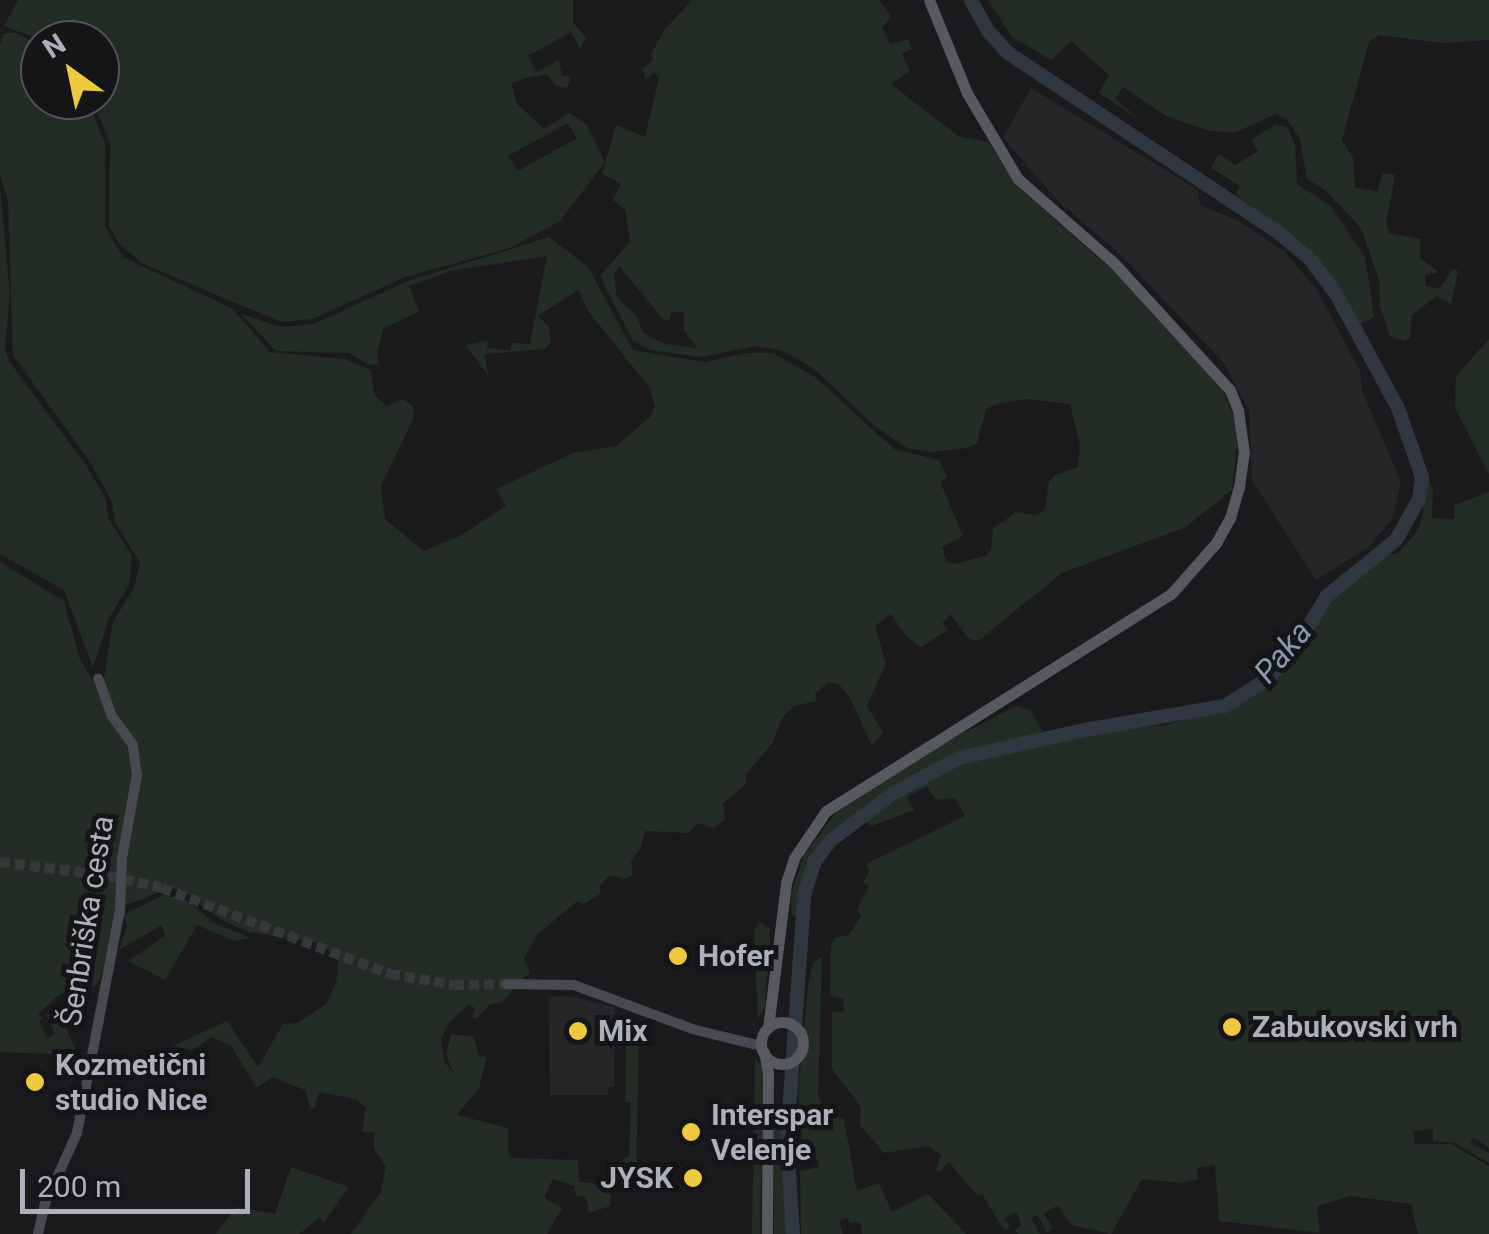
<!DOCTYPE html>
<html>
<head>
<meta charset="utf-8">
<style>
	body { margin:0 }
	#map { position:relative; width:1489px; height:1234px; overflow:hidden; background:#1a1a1c; font-family:Roboto,sans-serif }
	div>[style] { position:absolute }
	.built>* { inset:0; background:#262629 }
	.green>* { inset:0; background:#242c26 }
	.river>* { height:14px; margin:-7px; padding:0 7px; transform-origin:7px; border-radius:7px; background:#303740 }
	.secondary-tunnel>* { height:10px; margin-top:-5px; transform-origin:0; background:repeating-linear-gradient(90deg,#37383c 0 10px,transparent 0 15px) }
	.secondary>* { height:10px; margin:-5px; padding:0 5px; transform-origin:5px; border-radius:5px; background:#494a51 }
	.primary>* { height:11px; margin:-5.5px; padding:0 5.5px; transform-origin:5.5px; border-radius:5.5px; background:#575860 }
	.primary>.ring { margin:-5.5px; padding:0; box-sizing:content-box; background:none; border:11px solid #575860; border-radius:50% }
	.dots>* { width:28px; height:28px; translate:-50% -50%; box-sizing:border-box; border:5px solid #151517; border-radius:50% }
	span { translate:-50% -50%; white-space:nowrap; text-align:center; line-height:1.15; -webkit-text-stroke:10px #151517; paint-order:stroke }
	.street-label { font-size:30px; color:#adb0bb }
	.poi-label { font-size:30px; color:#adb0bb; font-weight:700 }
	.left { translate:0 -50%; text-align:left }
	.right { translate:-100% -50%; text-align:right }
	.water-label { font-size:32px; color:#8599b5; font-style:italic }
	.north { position:absolute; left:20px; top:20px; width:100px; height:100px; box-sizing:border-box; background:#151517; border:2px solid #525359; border-radius:50%; rotate:327deg; font-size:28px; font-weight:700; line-height:40px; text-align:center; color:#adb0bb }
	.north::after { content:''; display:block; margin:auto; width:35px; height:45px; background:#eec940; clip-path:polygon(50% 0,100% 100%,50% 72%,0 100%) }
	.scale { position:absolute; left:20px; top:1169px; width:230px; height:45px; box-sizing:border-box; border:5px solid #adb0bb; border-top:0; padding-left:12px; font-size:30px; line-height:35px; white-space:nowrap; color:#adb0bb; -webkit-text-stroke:8px #151517; paint-order:stroke }
</style>
</head>
<body>
<div id="map">
	<div class="built">
		<div style="clip-path:polygon(1031px 88px,1198px 190px,1200px 205px,1239px 221px,1284px 251px,1317px 290px,1360px 371px,1362px 390px,1401px 482px,1393px 518px,1369px 547px,1316px 580px,1252px 480px,1249px 411px,1223px 362px,1120px 254px,1057px 200px,1003px 138px)"></div>
		<div style="clip-path:polygon(569px 996px,615px 1007px,614px 1087px,609px 1087px,608px 1095px,550px 1095px,549px 997px)"></div>
	</div>
	<div class="green">
		<div style="clip-path:polygon(evenodd,18px 0,573px 0,573px 23px,586px 37px,580px 49px,571px 32px,528px 56px,537px 72px,559px 60px,562px 75px,571px 77px,567px 88px,556px 86px,547px 74px,526px 78px,512px 83px,516px 103px,544px 129px,569px 113px,586px 124px,605px 162px,560px 221px,510px 248px,405px 277px,313px 319px,281px 322px,141px 263px,119px 243px,109px 226px,110px 143px,92px 100px,100px 100px,100px 40px,41px 40px,4px 26px,18px 0,568px 123px,577px 138px,518px 171px,508px 156px,568px 123px)"></div>
		<div style="clip-path:polygon(evenodd,692px 0,879px 0,891px 17px,882px 27px,890px 44px,908px 39px,912px 49px,902px 54px,910px 71px,891px 84px,958px 136px,988px 142px,1020px 189px,1127px 283px,1221px 386px,1234px 417px,1237px 445px,1232px 490px,1186px 527px,1062px 573px,978px 641px,969px 639px,950px 614px,942px 624px,948px 630px,921px 647px,906px 636px,891px 614px,875px 626px,886px 663px,867px 706px,883px 732px,872px 746px,851px 700px,839px 684px,829px 682px,815px 693px,817px 701px,794px 706px,781px 719px,773px 742px,746px 774px,746px 784px,723px 803px,725px 819px,714px 828px,697px 823px,689px 833px,645px 831px,641px 847px,631px 862px,633px 875px,624px 879px,610px 875px,600px 885px,600px 894px,584px 904px,576px 902px,537px 935px,524px 958px,530px 972px,502px 1002px,489px 1005px,477px 1018px,471px 1017px,475px 1008px,468px 1005px,449px 1023px,441px 1039px,444px 1061px,455px 1076px,446px 1055px,451px 1034px,474px 1037px,479px 1057px,487px 1056px,479px 1088px,457px 1115px,508px 1128px,508px 1152px,512px 1158px,578px 1160px,579px 1182px,611px 1185px,610px 1206px,589px 1213px,586px 1197px,576px 1196px,574px 1186px,553px 1179px,544px 1198px,562px 1208px,547px 1234px,351px 1234px,381px 1192px,386px 1166px,374px 1149px,374px 1132px,362px 1132px,366px 1108px,356px 1099px,319px 1092px,315px 1108px,311px 1109px,305px 1090px,272px 1077px,257px 1088px,231px 1046px,212px 1037px,193px 1050px,173px 1046px,227px 1021px,258px 1067px,283px 1024px,298px 1023px,326px 1004px,336px 983px,338px 961px,321px 943px,248px 932px,220px 919px,183px 890px,170px 888px,124px 906px,124px 858px,141px 762px,103px 685px,113px 622px,134px 588px,140px 563px,115px 522px,112px 502px,90px 462px,13px 355px,8px 202px,0 175px,0 45px,4px 33px,16px 33px,40px 45px,40px 100px,88px 100px,105px 144px,105px 227px,123px 257px,233px 309px,270px 352px,345px 359px,371px 370px,374px 394px,386px 406px,403px 399px,413px 406px,414px 417px,381px 486px,385px 519px,423px 551px,460px 536px,506px 506px,496px 489px,573px 453px,616px 446px,650px 417px,655px 407px,650px 388px,589px 312px,578px 290px,538px 316px,549px 327px,551px 342px,545px 349px,485px 354px,488px 375px,465px 345px,488px 341px,487px 348px,510px 351px,512px 343px,530px 344px,547px 256px,450px 271px,409px 286px,419px 312px,384px 328px,377px 353px,379px 364px,369px 365px,349px 353px,276px 351px,241px 314px,281px 327px,314px 324px,405px 282px,549px 237px,588px 267px,633px 350px,703px 362px,748px 353px,773px 353px,815px 377px,894px 449px,939px 460px,947px 477px,940px 482px,963px 536px,942px 547px,946px 561px,954px 564px,985px 556px,991px 550px,993px 529px,1016px 512px,1036px 515px,1045px 510px,1049px 482px,1055px 475px,1078px 467px,1080px 445px,1070px 404px,1027px 399px,997px 404px,986px 409px,977px 443px,968px 448px,932px 452px,907px 448px,876px 427px,814px 369px,783px 351px,756px 346px,701px 357px,650px 350px,633px 341px,600px 276px,630px 242px,625px 210px,613px 200px,621px 184px,602px 174px,616px 125px,645px 137px,659px 78px,654px 72px,646px 80px,642px 69px,653px 60px,651px 55px,664px 30px,692px 0,619px 266px,664px 320px,669px 321px,672px 312px,684px 312px,684px 330px,697px 348px,665px 344px,643px 333px,637px 316px,617px 297px,614px 275px,619px 266px)"></div>
		<div style="clip-path:polygon(988px 0,1489px 0,1489px 40px,1442px 43px,1379px 35px,1369px 42px,1342px 140px,1353px 158px,1355px 187px,1377px 192px,1383px 173px,1395px 175px,1386px 224px,1389px 233px,1420px 239px,1420px 258px,1438px 272px,1425px 275px,1426px 286px,1439px 289px,1453px 269px,1458px 271px,1451px 304px,1437px 296px,1412px 315px,1410px 338px,1404px 341px,1390px 336px,1380px 306px,1379px 280px,1361px 228px,1325px 190px,1307px 179px,1300px 139px,1287px 120px,1276px 114px,1236px 132px,1210px 131px,1166px 116px,1123px 87px,1115px 99px,1140px 120px,1099px 93px,1109px 75px,1071px 41px,1051px 60px,1012px 37px)"></div>
		<div style="clip-path:polygon(1276px 124px,1288px 128px,1295px 145px,1297px 184px,1331px 206px,1365px 257px,1374px 317px,1356px 326px,1321px 264px,1236px 194px,1240px 186px,1211px 168px,1219px 154px,1235px 165px,1258px 151px,1251px 140px)"></div>
		<div style="clip-path:polygon(0 185px,10px 294px,5px 349px,9px 361px,85px 464px,106px 499px,108px 518px,132px 556px,129px 585px,109px 618px,93px 668px,64px 590px,0 554px)"></div>
		<div style="clip-path:polygon(1489px 339px,1489px 474px,1455px 408px,1456px 376px)"></div>
		<div style="clip-path:polygon(1413px 434px,1433px 490px,1432px 518px,1454px 519px,1455px 505px,1489px 492px,1489px 1148px,1473px 1137px,1470px 1142px,1489px 1153px,1489px 1163px,1455px 1143px,1433px 1141px,1433px 1129px,1414px 1131px,1415px 1144px,1451px 1144px,1489px 1166px,1489px 1234px,1418px 1234px,1411px 1204px,1350px 1196px,1317px 1206px,1320px 1233px,1219px 1221px,1215px 1165px,1197px 1168px,1198px 1179px,1180px 1183px,1142px 1179px,1111px 1234px,1071px 1225px,1058px 1205px,1044px 1214px,1052px 1227px,1048px 1234px,1037px 1215px,1031px 1218px,1040px 1234px,1018px 1234px,1015px 1230px,1021px 1225px,1017px 1212px,1005px 1218px,1010px 1227px,1004px 1230px,982px 1194px,977px 1195px,949px 1162px,939px 1173px,936px 1169px,941px 1155px,928px 1146px,884px 1153px,860px 1125px,861px 1107px,832px 1069px,832px 1013px,844px 1011px,843px 999px,830px 996px,831px 947px,835px 937px,848px 936px,861px 916px,857px 910px,869px 886px,863px 883px,869px 871px,866px 864px,965px 816px,955px 798px,936px 800px,927px 786px,907px 797px,914px 810px,871px 826px,866px 821px,826px 850px,907px 789px,958px 762px,1072px 734px,1166px 725px,1220px 710px,1262px 688px,1309px 636px,1327px 604px,1387px 555px,1398px 553px,1417px 532px,1423px 515px,1423px 477px)"></div>
		<div style="clip-path:polygon(0 562px,64px 601px,79px 657px,131px 747px,135px 773px,116px 919px,99px 982px,82px 994px,61px 993px,38px 1014px,43px 1018px,39px 1022px,47px 1038px,55px 1034px,47px 1016px,57px 1008px,78px 1055px,0 1052px)"></div>
		<div style="clip-path:polygon(1017px 706px,1030px 710px,1043px 732px,967px 751px,887px 793px,834px 832px,812px 859px,799px 917px,792px 915px,791px 894px,804px 855px,838px 810px,937px 747px)"></div>
		<div style="clip-path:polygon(163px 895px,186px 900px,216px 924px,251px 938px,235px 941px,197px 925px,165px 980px,128px 961px,165px 936px,162px 925px,119px 950px,127px 925px,123px 915px)"></div>
		<div style="clip-path:polygon(760px 922px,770px 929px,770px 940px,765px 1007px,758px 1019px,754px 931px)"></div>
		<div style="clip-path:polygon(822px 957px,818px 1096px,825px 1108px,844px 1120px,857px 1191px,879px 1183px,892px 1212px,928px 1194px,966px 1234px,862px 1234px,860px 1222px,850px 1223px,847px 1218px,839px 1221px,843px 1234px,801px 1234px,800px 1171px,819px 1167px,815px 1153px,802px 1142px,798px 1095px,808px 984px,813px 963px)"></div>
		<div style="clip-path:polygon(631px 1034px,644px 1038px,639px 1045px,636px 1180px,623px 1179px,623px 1158px,629px 1157px,631px 1103px,625px 1102px,626px 1038px)"></div>
		<div style="clip-path:polygon(755px 1059px,763px 1066px,760px 1234px,752px 1234px)"></div>
		<div style="clip-path:polygon(773px 1116px,782px 1116px,789px 1234px,774px 1234px)"></div>
		<div style="clip-path:polygon(291px 1167px,349px 1187px,324px 1222px,319px 1218px,299px 1234px,216px 1234px,236px 1207px,275px 1214px)"></div>
	</div>
	<div class="river">
		<div style="left:793px;top:1234px;width:92px;rotate:-93.7deg"></div>
		<div style="left:787px;top:1142px;width:247px;rotate:-86deg"></div>
		<div style="left:804px;top:896px;width:37px;rotate:-73deg"></div>
		<div style="left:815px;top:861px;width:25px;rotate:-53deg"></div>
		<div style="left:830px;top:841px;width:78px;rotate:-37.2deg"></div>
		<div style="left:892px;top:794px;width:76px;rotate:-28.2deg"></div>
		<div style="left:959px;top:758px;width:128px;rotate:-12.6deg"></div>
		<div style="left:1084px;top:730px;width:143px;rotate:-9.7deg"></div>
		<div style="left:1225px;top:706px;width:52px;rotate:-32.5deg"></div>
		<div style="left:1269px;top:678px;width:47px;rotate:-50.2deg"></div>
		<div style="left:1299px;top:642px;width:54px;rotate:-58.7deg"></div>
		<div style="left:1327px;top:596px;width:89px;rotate:-39.1deg"></div>
		<div style="left:1396px;top:540px;width:47px;rotate:-60.7deg"></div>
		<div style="left:1419px;top:499px;width:22px;rotate:-82deg"></div>
		<div style="left:1422px;top:477px;width:73px;rotate:-109.2deg"></div>
		<div style="left:1398px;top:408px;width:130px;rotate:-118.5deg"></div>
		<div style="left:1336px;top:294px;width:44px;rotate:-126.6deg"></div>
		<div style="left:1310px;top:259px;width:40px;rotate:-140deg"></div>
		<div style="left:1279px;top:233px;width:325px;rotate:-146.4deg"></div>
		<div style="left:1008px;top:53px;width:30px;rotate:-132deg"></div>
		<div style="left:988px;top:31px;width:35px;rotate:-119deg"></div>
	</div>
	<div class="secondary-tunnel">
		<div style="left:0;top:862px;width:110px;rotate:7.3deg"></div>
		<div style="left:109px;top:876px;width:54px;rotate:12.8deg"></div>
		<div style="left:162px;top:888px;width:244px;rotate:20.7deg"></div>
		<div style="left:390px;top:974px;width:65px;rotate:9.8deg"></div>
		<div style="left:454px;top:985px;width:53px;rotate:-1.1deg"></div>
	</div>
	<div class="secondary">
		<div style="left:507px;top:984px;width:67px;rotate:0.9deg"></div>
		<div style="left:574px;top:985px;width:126px;rotate:20.4deg"></div>
		<div style="left:692px;top:1029px;width:72px;rotate:13.7deg"></div>
		<div style="left:38px;top:1234px;width:31px;rotate:-77deg"></div>
		<div style="left:45px;top:1204px;width:78px;rotate:-65.7deg"></div>
		<div style="left:77px;top:1133px;width:227px;rotate:-79.1deg"></div>
		<div style="left:120px;top:910px;width:52px;rotate:-87.8deg"></div>
		<div style="left:122px;top:858px;width:84px;rotate:-79.8deg"></div>
		<div style="left:137px;top:775px;width:30px;rotate:-98deg"></div>
		<div style="left:133px;top:745px;width:36px;rotate:-126deg"></div>
		<div style="left:112px;top:716px;width:40px;rotate:-110.2deg"></div>
	</div>
	<div class="primary">
		<div class="ring" style="left:761px;top:1022px;width:31px;height:31px"></div>
		<div style="left:768px;top:1028px;width:146px;rotate:-82.9deg"></div>
		<div style="left:786px;top:883px;width:26px;rotate:-72deg"></div>
		<div style="left:794px;top:858px;width:57px;rotate:-55.8deg"></div>
		<div style="left:826px;top:811px;width:408px;rotate:-32.2deg"></div>
		<div style="left:1171px;top:594px;width:68px;rotate:-48.6deg"></div>
		<div style="left:1216px;top:543px;width:29px;rotate:-61deg"></div>
		<div style="left:1230px;top:518px;width:32px;rotate:-74deg"></div>
		<div style="left:1239px;top:487px;width:34px;rotate:-82deg"></div>
		<div style="left:1244px;top:453px;width:43px;rotate:-97.9deg"></div>
		<div style="left:1238px;top:410px;width:22px;rotate:-112deg"></div>
		<div style="left:1230px;top:390px;width:172px;rotate:-132.4deg"></div>
		<div style="left:1114px;top:263px;width:128px;rotate:-138.8deg"></div>
		<div style="left:1018px;top:179px;width:100px;rotate:-120.7deg"></div>
		<div style="left:967px;top:93px;width:100px;rotate:-112.2deg"></div>
		<div style="left:764px;top:1052px;width:21px;rotate:79deg"></div>
		<div style="left:768px;top:1073px;width:161px;rotate:90.4deg"></div>
	</div>
	<div class="dots">
		<div style="left:678px;top:956px;background:#eec940"></div>
		<div style="left:1232px;top:1027px;background:#eec940"></div>
		<div style="left:578px;top:1031px;background:#eec940"></div>
		<div style="left:35px;top:1082px;background:#eec940"></div>
		<div style="left:691px;top:1132px;background:#eec940"></div>
		<div style="left:693px;top:1178px;background:#eec940"></div>
	</div>
	<div class="street-label">
		<span style="left:87px;top:921px;rotate:-81deg">Šenbriška cesta</span>
	</div>
	<div class="poi-label">
		<span class="left" style="left:698px;top:956px">Hofer</span>
		<span class="left" style="left:1252px;top:1027px">Zabukovski vrh</span>
		<span class="left" style="left:598px;top:1031px">Mix</span>
		<span class="left" style="left:55px;top:1082px">Kozmetični<br>studio Nice</span>
		<span class="left" style="left:711px;top:1132px">Interspar<br>Velenje</span>
		<span class="right" style="left:673px;top:1178px">JYSK</span>
	</div>
	<div class="water-label">
		<span style="left:1283px;top:652px;rotate:-50deg">Paka</span>
	</div>
	<div class="north">N</div>
	<div class="scale">200 m</div>
</div>
</body>
</html>
